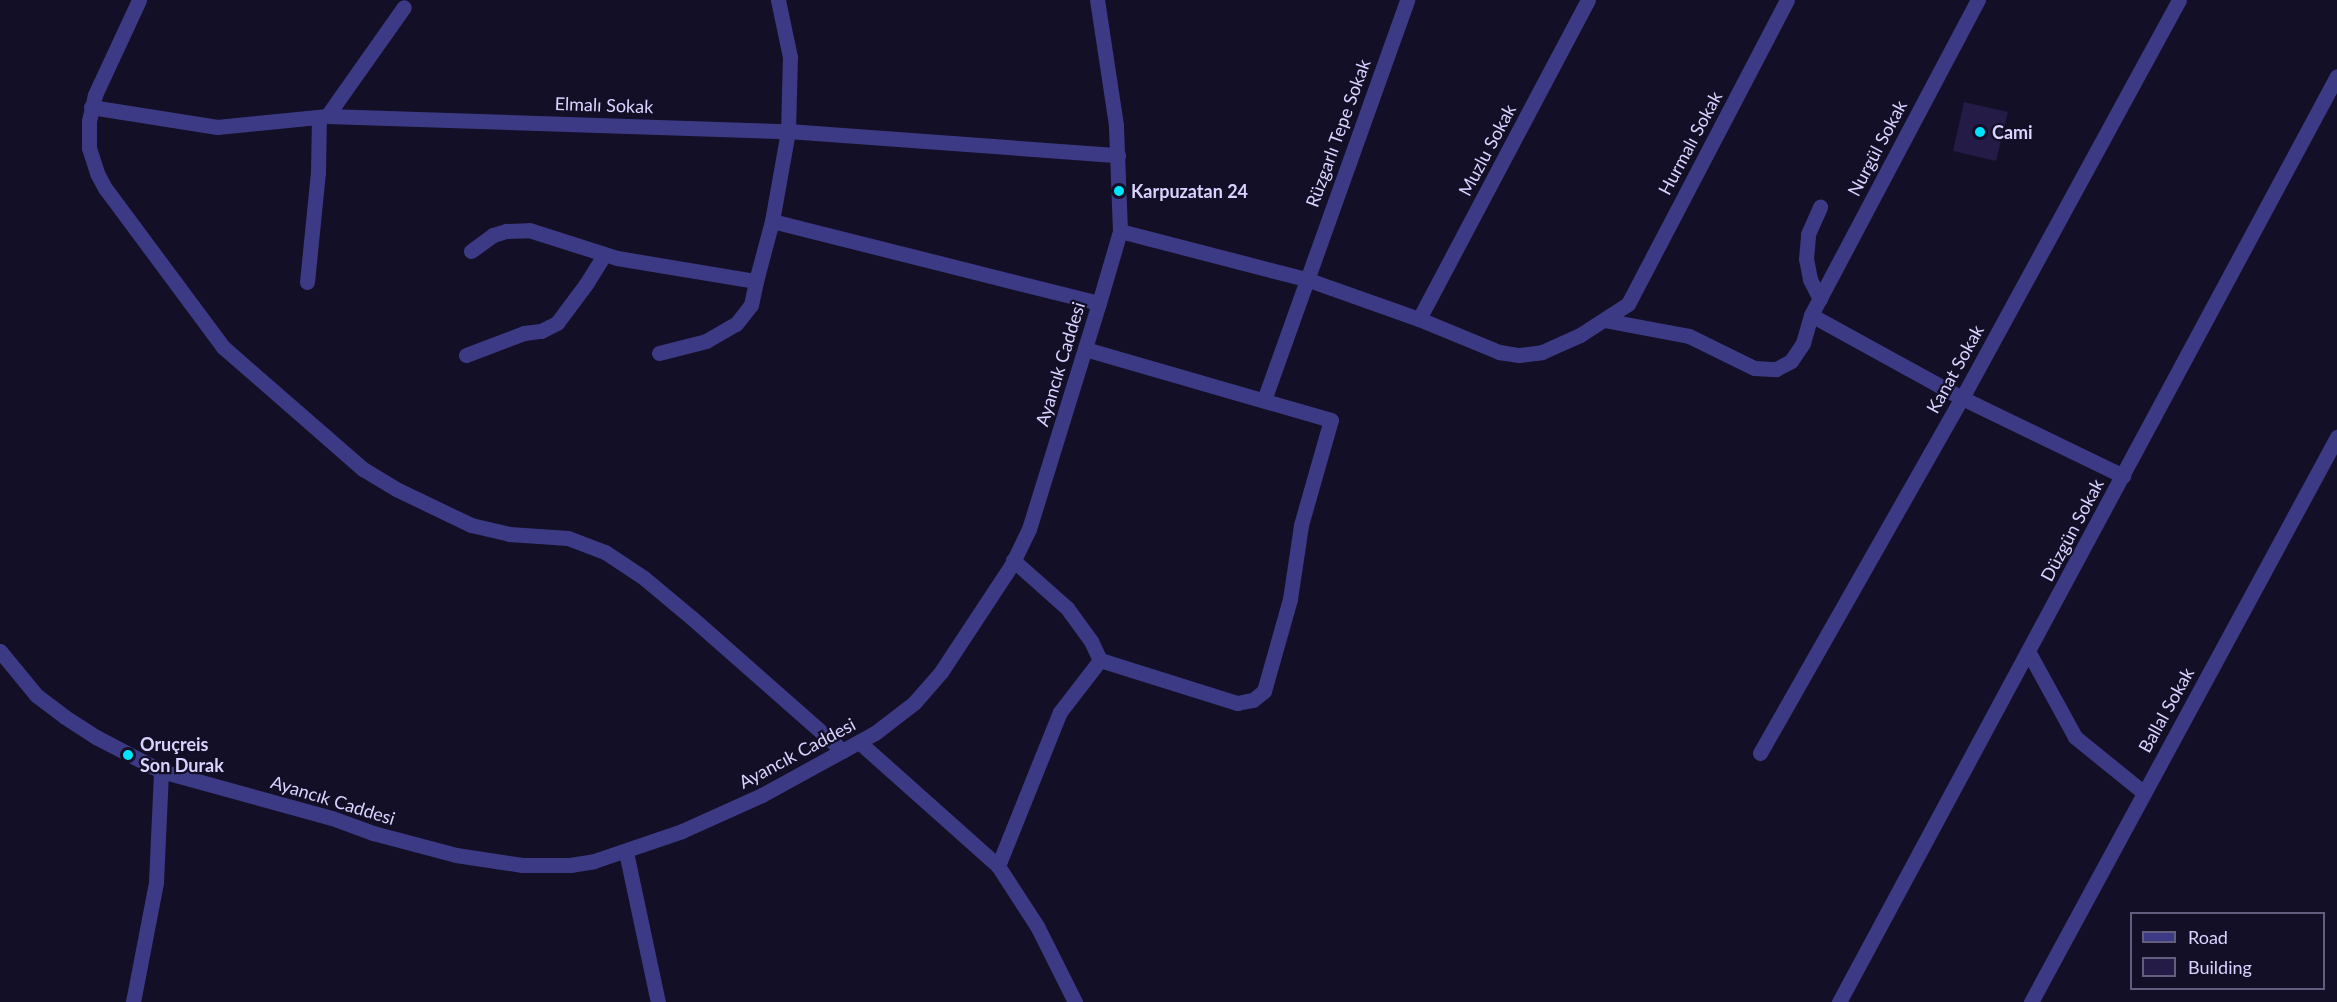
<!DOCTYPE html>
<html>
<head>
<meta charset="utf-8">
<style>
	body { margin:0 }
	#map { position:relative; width:2337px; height:1002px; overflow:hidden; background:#130f26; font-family:Lato,sans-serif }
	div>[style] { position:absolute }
	.building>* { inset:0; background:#241b47 }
	.minor>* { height:15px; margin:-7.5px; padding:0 7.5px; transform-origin:7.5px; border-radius:7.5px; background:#3d3a85 }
	.tertiary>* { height:15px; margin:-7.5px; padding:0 7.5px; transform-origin:7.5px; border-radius:7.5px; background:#3d3a85 }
	.dots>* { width:16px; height:16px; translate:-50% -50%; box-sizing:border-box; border:3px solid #130f26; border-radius:50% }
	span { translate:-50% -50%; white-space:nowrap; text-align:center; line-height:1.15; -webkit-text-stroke:4.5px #130f26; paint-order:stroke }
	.street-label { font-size:18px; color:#d9d4ff }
	.poi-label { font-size:18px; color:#d9d4ff; font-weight:700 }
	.left { translate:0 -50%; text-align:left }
	.legend { position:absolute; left:2130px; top:912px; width:195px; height:78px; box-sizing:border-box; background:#130f26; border:2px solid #625e7d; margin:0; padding:8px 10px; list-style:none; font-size:18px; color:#d9d4ff }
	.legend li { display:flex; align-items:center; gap:12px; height:30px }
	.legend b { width:30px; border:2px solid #625e7d }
</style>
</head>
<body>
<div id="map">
	<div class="building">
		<div style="clip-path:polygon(1964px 102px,2008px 112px,1996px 161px,1953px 151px)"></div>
	</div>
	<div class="minor">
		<div style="left:139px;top:0;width:105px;rotate:114.9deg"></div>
		<div style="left:95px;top:95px;width:27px;rotate:103deg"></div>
		<div style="left:89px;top:121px;width:27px;rotate:90deg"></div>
		<div style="left:89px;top:148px;width:28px;rotate:72deg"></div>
		<div style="left:98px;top:175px;width:15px;rotate:62deg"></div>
		<div style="left:105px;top:188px;width:198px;rotate:53.4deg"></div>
		<div style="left:223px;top:347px;width:186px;rotate:41.1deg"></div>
		<div style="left:363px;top:469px;width:39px;rotate:31deg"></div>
		<div style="left:396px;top:489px;width:83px;rotate:25.6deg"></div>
		<div style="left:471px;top:525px;width:39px;rotate:13deg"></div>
		<div style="left:509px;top:534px;width:59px;rotate:3.9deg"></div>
		<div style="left:568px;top:538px;width:40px;rotate:21deg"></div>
		<div style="left:605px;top:552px;width:47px;rotate:33.7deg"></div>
		<div style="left:644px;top:578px;width:62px;rotate:39.8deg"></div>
		<div style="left:692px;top:618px;width:201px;rotate:41.4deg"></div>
		<div style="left:91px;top:107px;width:128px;rotate:9deg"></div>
		<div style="left:217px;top:127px;width:111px;rotate:-5.7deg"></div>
		<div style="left:327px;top:116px;width:461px;rotate:1.9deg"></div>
		<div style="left:788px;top:131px;width:331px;rotate:4.2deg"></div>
		<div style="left:327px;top:116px;width:133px;rotate:-54.8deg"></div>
		<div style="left:772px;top:221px;width:337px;rotate:14.1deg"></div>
		<div style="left:1120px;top:231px;width:192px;rotate:14.5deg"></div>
		<div style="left:1306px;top:279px;width:120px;rotate:19.5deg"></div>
		<div style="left:1419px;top:319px;width:87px;rotate:22.4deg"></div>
		<div style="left:1499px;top:352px;width:20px;rotate:9deg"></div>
		<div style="left:1519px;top:355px;width:23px;rotate:-7deg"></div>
		<div style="left:1542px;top:352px;width:42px;rotate:-24.1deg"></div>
		<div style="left:1580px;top:335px;width:57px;rotate:-32.9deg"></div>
		<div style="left:1628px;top:304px;width:343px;rotate:-62.4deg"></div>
		<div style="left:471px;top:251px;width:27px;rotate:-36deg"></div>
		<div style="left:493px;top:235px;width:14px;rotate:-17deg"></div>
		<div style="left:506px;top:231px;width:23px;rotate:-2deg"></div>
		<div style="left:529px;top:230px;width:92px;rotate:17.7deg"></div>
		<div style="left:617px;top:258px;width:141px;rotate:9.4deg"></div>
		<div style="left:756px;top:281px;width:62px;rotate:-75.1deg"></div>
		<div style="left:772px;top:221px;width:91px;rotate:-79.9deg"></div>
		<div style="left:788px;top:131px;width:74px;rotate:-88.5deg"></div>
		<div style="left:790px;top:57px;width:58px;rotate:-101.9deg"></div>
		<div style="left:307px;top:282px;width:111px;rotate:-84.3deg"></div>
		<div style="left:318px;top:172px;width:55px;rotate:-89deg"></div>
		<div style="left:1820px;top:299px;width:22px;rotate:-117deg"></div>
		<div style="left:1810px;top:279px;width:20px;rotate:-101deg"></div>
		<div style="left:1806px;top:259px;width:25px;rotate:-85deg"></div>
		<div style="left:1808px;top:234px;width:30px;rotate:-66deg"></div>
		<div style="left:1811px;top:315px;width:172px;rotate:28.8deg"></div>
		<div style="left:1962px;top:398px;width:179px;rotate:25.8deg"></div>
		<div style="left:1419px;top:319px;width:361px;rotate:-62.1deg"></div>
		<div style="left:1604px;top:320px;width:86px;rotate:10.7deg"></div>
		<div style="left:1689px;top:336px;width:72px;rotate:26.2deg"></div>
		<div style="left:1754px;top:368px;width:22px;rotate:3deg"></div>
		<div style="left:1776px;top:369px;width:17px;rotate:-28deg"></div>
		<div style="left:1791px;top:361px;width:22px;rotate:-56deg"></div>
		<div style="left:1803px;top:343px;width:29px;rotate:-74deg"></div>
		<div style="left:1811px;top:315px;width:357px;rotate:-62.1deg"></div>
		<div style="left:659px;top:353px;width:49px;rotate:-14.3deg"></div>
		<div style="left:706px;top:341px;width:34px;rotate:-30deg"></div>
		<div style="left:736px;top:324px;width:24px;rotate:-52deg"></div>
		<div style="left:751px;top:305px;width:25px;rotate:-78deg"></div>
		<div style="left:466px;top:355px;width:62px;rotate:-20.8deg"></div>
		<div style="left:524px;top:333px;width:17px;rotate:-7deg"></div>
		<div style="left:541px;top:331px;width:18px;rotate:-27deg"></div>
		<div style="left:557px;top:323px;width:49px;rotate:-53.4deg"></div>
		<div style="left:586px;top:284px;width:34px;rotate:-58deg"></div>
		<div style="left:1264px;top:400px;width:425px;rotate:-70.3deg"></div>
		<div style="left:1013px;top:560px;width:72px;rotate:41.6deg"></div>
		<div style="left:1067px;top:608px;width:41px;rotate:54deg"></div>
		<div style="left:1091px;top:641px;width:21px;rotate:65deg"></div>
		<div style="left:2028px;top:651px;width:98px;rotate:61.3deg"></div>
		<div style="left:2075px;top:737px;width:87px;rotate:39deg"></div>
		<div style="left:859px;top:742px;width:186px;rotate:41.7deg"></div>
		<div style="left:998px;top:866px;width:72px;rotate:57deg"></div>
		<div style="left:1037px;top:926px;width:85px;rotate:63.4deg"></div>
		<div style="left:1760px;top:753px;width:408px;rotate:-60.4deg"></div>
		<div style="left:1962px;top:398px;width:453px;rotate:-61.4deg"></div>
		<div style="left:626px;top:852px;width:153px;rotate:78deg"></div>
		<div style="left:998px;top:866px;width:166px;rotate:-68.1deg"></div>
		<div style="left:1060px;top:712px;width:66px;rotate:-52.4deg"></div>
		<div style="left:1100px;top:660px;width:144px;rotate:17.4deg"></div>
		<div style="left:1237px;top:703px;width:16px;rotate:-11deg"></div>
		<div style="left:1253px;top:700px;width:14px;rotate:-39deg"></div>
		<div style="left:1264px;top:691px;width:96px;rotate:-74.2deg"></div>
		<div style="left:1290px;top:599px;width:75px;rotate:-81.5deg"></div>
		<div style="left:1301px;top:525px;width:109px;rotate:-74.1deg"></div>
		<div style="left:1331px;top:420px;width:256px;rotate:-163.9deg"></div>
		<div style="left:1839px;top:1002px;width:1051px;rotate:-61.73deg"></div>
		<div style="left:2031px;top:1002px;width:643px;rotate:-61.56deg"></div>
	</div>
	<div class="tertiary">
		<div style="left:0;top:651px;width:57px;rotate:50.7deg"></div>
		<div style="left:36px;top:695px;width:36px;rotate:37deg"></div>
		<div style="left:65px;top:717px;width:37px;rotate:33deg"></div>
		<div style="left:96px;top:737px;width:73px;rotate:27.6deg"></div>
		<div style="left:161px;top:771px;width:177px;rotate:15.4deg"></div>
		<div style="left:332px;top:818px;width:44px;rotate:20.1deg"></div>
		<div style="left:373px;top:833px;width:86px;rotate:14.8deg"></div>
		<div style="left:456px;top:855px;width:67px;rotate:8.6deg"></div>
		<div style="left:522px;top:865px;width:48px"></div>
		<div style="left:570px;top:865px;width:24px;rotate:-9deg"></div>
		<div style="left:594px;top:861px;width:93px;rotate:-18.8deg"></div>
		<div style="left:682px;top:831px;width:88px;rotate:-24.2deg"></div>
		<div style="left:762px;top:795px;width:129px;rotate:-28.8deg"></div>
		<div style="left:875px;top:733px;width:49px;rotate:-37.6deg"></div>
		<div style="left:914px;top:703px;width:41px;rotate:-48.9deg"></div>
		<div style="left:941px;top:672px;width:127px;rotate:-56.6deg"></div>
		<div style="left:1011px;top:566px;width:41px;rotate:-64.1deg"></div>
		<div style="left:1029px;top:529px;width:237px;rotate:-72.8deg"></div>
		<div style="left:1099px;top:303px;width:75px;rotate:-73.7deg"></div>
		<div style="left:1120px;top:231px;width:106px;rotate:-92.2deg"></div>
		<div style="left:1116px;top:125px;width:126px;rotate:-98.6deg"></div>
		<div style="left:133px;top:1002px;width:122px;rotate:-79.1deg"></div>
		<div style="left:156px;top:882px;width:111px;rotate:-87.4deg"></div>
	</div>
	<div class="dots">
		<div style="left:1980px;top:132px;background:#00e5ff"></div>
		<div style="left:1119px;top:191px;background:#00e5ff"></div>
		<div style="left:128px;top:755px;background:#00e5ff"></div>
	</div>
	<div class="street-label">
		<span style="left:604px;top:105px;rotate:2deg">Elmalı Sokak</span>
		<span style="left:1338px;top:133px;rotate:-70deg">Rüzgarlı Tepe Sokak</span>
		<span style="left:1690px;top:143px;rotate:-62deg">Hurmalı Sokak</span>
		<span style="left:1877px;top:148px;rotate:-62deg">Nurgül Sokak</span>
		<span style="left:1487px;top:150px;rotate:-62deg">Muzlu Sokak</span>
		<span style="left:1060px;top:364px;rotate:-73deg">Ayancık Caddesi</span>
		<span style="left:1955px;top:369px;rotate:-61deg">Kanat Sokak</span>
		<span style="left:2072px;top:530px;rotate:-62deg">Düzgün Sokak</span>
		<span style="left:2166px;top:710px;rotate:-61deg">Ballal Sokak</span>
		<span style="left:797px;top:753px;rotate:-28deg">Ayancık Caddesi</span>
		<span style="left:333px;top:800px;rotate:17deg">Ayancık Caddesi</span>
	</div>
	<div class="poi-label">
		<span class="left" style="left:1992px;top:132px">Cami</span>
		<span class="left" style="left:1131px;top:191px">Karpuzatan 24</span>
		<span class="left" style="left:140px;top:755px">Oruçreis<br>Son Durak</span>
	</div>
	<ul class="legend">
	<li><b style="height:8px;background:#3d3a85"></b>Road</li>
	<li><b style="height:16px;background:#241b47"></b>Building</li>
	</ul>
</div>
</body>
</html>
